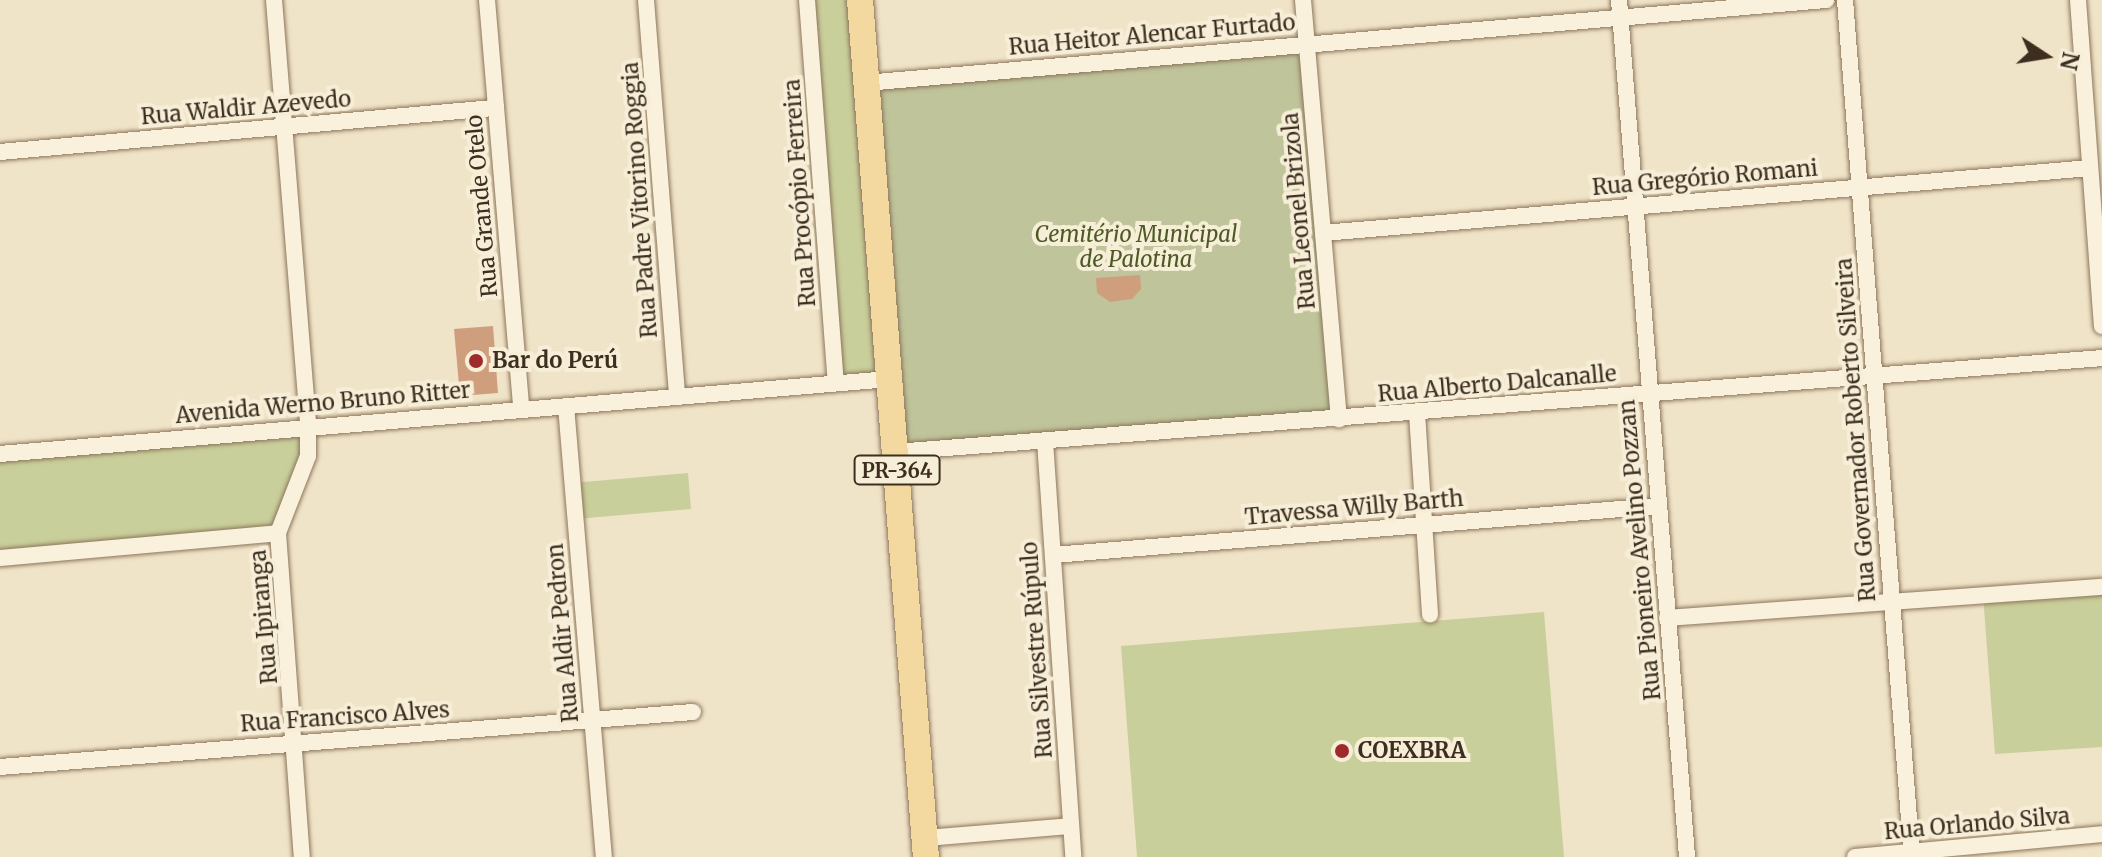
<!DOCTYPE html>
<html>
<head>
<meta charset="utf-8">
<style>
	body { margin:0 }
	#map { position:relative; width:2102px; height:857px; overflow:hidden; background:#f0e4c8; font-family:Merriweather,serif }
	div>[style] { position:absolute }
	.green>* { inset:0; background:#c9cf9b }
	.cemetery>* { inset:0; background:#bfc49a }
	.building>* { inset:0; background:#cf9f7d }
	.roads { filter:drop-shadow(0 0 2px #8d765c) drop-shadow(0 0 2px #8d765c) }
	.minor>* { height:16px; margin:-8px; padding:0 8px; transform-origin:8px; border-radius:8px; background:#faf1dc }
	.primary>* { height:26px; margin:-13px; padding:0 13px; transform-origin:13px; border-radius:13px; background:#f3d9a0 }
	.dots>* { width:22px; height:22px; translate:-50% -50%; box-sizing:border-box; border:4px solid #f7eed8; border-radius:50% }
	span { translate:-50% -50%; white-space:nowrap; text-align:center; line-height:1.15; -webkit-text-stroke:8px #f7eed8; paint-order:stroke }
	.shield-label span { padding:2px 6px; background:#f7eed8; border:2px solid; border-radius:6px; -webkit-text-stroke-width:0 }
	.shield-label { font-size:20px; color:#3d2e20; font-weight:700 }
	.street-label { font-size:22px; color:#3d2e20 }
	.park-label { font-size:22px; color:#4d5a26; font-style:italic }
	.poi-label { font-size:22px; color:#3d2e20; font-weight:700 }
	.left { translate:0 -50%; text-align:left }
	.north { position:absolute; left:2006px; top:16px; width:80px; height:80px; -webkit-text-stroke:6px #f7eed8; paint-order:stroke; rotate:102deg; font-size:22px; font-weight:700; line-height:32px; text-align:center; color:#3d2e20 }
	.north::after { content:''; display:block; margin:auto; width:28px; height:36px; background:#3d2e20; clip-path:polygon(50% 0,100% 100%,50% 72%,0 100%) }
</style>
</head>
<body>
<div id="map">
	<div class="green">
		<div style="clip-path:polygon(807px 0,860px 0,889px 379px,836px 383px)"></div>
		<div style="clip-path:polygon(308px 426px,278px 533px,0 558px,0 454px)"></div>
		<div style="clip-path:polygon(688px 473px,691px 509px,576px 519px,572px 483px)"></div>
		<div style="clip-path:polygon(2102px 587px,2102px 747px,1995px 754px,1983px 595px)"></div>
		<div style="clip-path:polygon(1544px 612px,1564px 857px,1137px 857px,1121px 646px)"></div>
	</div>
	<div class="cemetery">
		<div style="clip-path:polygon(1307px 43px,1339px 419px,895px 452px,865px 83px)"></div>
	</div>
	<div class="building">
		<div style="clip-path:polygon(1140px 275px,1141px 289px,1132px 299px,1110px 302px,1097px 293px,1096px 278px)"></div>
		<div style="clip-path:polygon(493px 326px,498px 393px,460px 396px,454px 329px)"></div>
	</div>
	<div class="roads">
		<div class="minor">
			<div style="left:274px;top:0;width:427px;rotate:85.4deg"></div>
			<div style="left:308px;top:426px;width:30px;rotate:90deg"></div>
			<div style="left:308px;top:456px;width:83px;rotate:111.3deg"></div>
			<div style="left:278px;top:533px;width:325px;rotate:85.8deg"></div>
			<div style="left:487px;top:0;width:410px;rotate:85.2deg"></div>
			<div style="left:646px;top:0;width:397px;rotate:85.5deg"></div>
			<div style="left:807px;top:0;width:384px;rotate:85.7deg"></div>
			<div style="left:1303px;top:0;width:421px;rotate:85.1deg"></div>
			<div style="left:1619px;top:0;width:860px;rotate:85.46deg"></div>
			<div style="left:1845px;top:0;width:860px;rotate:85.53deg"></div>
			<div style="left:2078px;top:0;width:327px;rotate:85.8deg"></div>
			<div style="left:865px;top:83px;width:965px;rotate:-4.94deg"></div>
			<div style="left:0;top:152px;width:498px;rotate:-5.1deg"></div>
			<div style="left:1323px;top:233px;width:770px;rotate:-4.84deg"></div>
			<div style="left:566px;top:406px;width:453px;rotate:85.2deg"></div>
			<div style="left:1417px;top:413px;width:202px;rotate:86.3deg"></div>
			<div style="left:1045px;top:441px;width:417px;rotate:86.1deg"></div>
			<div style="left:895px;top:452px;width:1211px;rotate:-4.45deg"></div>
			<div style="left:0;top:454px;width:892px;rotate:-4.82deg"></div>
			<div style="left:1053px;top:555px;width:607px;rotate:-4.63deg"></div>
			<div style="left:0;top:558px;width:279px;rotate:-5.1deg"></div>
			<div style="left:1667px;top:618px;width:436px;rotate:-4.1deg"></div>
			<div style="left:0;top:767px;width:695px;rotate:-4.54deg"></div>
			<div style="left:925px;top:838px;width:146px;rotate:-4.7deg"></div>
			<div style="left:1855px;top:857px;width:248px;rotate:-5.3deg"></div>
		</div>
		<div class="primary">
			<div style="left:860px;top:0;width:860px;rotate:85.6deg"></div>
		</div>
	</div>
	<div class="dots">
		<div style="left:476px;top:361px;background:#9e2a2b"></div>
		<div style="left:1342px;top:751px;background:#9e2a2b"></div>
	</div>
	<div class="shield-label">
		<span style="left:897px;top:470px">PR-364</span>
	</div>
	<div class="street-label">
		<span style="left:1152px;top:35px;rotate:-5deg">Rua Heitor Alencar Furtado</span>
		<span style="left:246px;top:108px;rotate:-5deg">Rua Waldir Azevedo</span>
		<span style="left:1705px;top:178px;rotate:-5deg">Rua Gregório Romani</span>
		<span style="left:800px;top:193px;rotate:-94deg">Rua Procópio Ferreira</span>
		<span style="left:640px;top:200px;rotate:-94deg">Rua Padre Vitorino Roggia</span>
		<span style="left:482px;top:206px;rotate:-95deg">Rua Grande Otelo</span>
		<span style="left:1299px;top:211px;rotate:-95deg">Rua Leonel Brizola</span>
		<span style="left:1497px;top:384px;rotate:-5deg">Rua Alberto Dalcanalle</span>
		<span style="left:323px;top:403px;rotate:-5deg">Avenida Werno Bruno Ritter</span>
		<span style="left:1856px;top:430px;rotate:-94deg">Rua Governador Roberto Silveira</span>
		<span style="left:1354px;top:508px;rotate:-5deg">Travessa Willy Barth</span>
		<span style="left:1640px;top:550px;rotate:-95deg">Rua Pioneiro Avelino Pozzan</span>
		<span style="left:264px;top:617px;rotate:-95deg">Rua Ipiranga</span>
		<span style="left:563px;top:633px;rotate:-95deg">Rua Aldir Pedron</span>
		<span style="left:1037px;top:650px;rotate:-94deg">Rua Silvestre Rúpulo</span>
		<span style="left:345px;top:717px;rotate:-4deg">Rua Francisco Alves</span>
		<span style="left:1977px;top:824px;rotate:-5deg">Rua Orlando Silva</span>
	</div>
	<div class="park-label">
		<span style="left:1136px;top:247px">Cemitério Municipal<br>de Palotina</span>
	</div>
	<div class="poi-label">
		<span class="left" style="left:492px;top:361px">Bar do Perú</span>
		<span class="left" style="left:1358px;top:751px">COEXBRA</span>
	</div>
	<div class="north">N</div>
</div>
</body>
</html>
